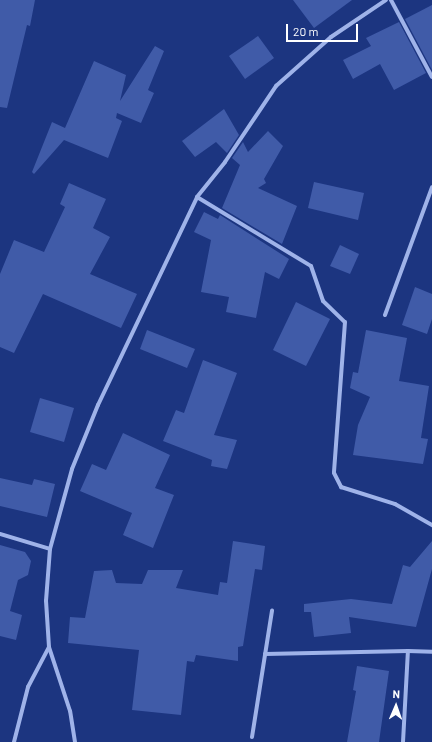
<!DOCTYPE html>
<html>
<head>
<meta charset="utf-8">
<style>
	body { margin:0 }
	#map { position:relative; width:432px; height:742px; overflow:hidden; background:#1c3580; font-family:Barlow,sans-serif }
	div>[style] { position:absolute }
	.building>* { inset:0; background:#405ba8 }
	.street>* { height:4px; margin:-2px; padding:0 2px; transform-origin:2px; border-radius:2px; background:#9fb3e9 }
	span { translate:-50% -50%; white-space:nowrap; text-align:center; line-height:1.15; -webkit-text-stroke:3px #1c3580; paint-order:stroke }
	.north { position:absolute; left:376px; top:686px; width:40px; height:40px; -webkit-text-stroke:3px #1c3580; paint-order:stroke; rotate:2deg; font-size:11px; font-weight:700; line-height:16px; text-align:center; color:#fff }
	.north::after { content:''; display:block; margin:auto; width:14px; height:18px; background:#fff; clip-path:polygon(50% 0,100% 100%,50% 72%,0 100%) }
	.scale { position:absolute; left:286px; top:24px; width:72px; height:18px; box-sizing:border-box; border:2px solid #fff; border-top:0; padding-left:5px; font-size:12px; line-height:14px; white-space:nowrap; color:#fff; -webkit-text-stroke:3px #1c3580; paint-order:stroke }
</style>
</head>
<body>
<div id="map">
	<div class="building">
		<div style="clip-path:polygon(0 0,35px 0,30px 26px,27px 25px,7px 108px,0 107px)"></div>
		<div style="clip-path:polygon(293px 0,352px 0,314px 28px)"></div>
		<div style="clip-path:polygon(432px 5px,432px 70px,405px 19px)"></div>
		<div style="clip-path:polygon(399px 22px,426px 73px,394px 90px,380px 64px,353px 79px,343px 60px,371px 46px,366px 38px)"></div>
		<div style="clip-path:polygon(258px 36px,274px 58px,245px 79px,229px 56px)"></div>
		<div style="clip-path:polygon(155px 46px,164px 51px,148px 90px,154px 93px,141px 123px,117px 113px,116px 118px,122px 121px,108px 158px,64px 140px,34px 174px,32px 172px,52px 122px,65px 128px,94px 61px,126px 75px,120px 101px)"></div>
		<div style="clip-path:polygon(224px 109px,239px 135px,227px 153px,216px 142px,195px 157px,182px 141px)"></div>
		<div style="clip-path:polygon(268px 131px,283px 146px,264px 179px,266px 183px,258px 188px,297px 206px,282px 244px,222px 208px,240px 165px,232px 158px,243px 142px,248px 152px)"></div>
		<div style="clip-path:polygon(314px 182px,364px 193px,358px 220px,308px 208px)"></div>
		<div style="clip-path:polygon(69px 183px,106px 199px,93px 228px,110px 237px,90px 274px,137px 294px,121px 328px,43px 294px,14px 353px,0 347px,0 274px,14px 240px,44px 252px,65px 207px,60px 204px)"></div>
		<div style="clip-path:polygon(204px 212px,218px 219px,220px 215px,289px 259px,279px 279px,265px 272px,256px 318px,226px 312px,229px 297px,201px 292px,211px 240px,194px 232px)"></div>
		<div style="clip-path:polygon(340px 245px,359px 254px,350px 274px,330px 266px)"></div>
		<div style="clip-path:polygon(415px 287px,432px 294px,432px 319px,427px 334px,402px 325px)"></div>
		<div style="clip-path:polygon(296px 302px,330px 319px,306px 366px,273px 350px)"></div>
		<div style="clip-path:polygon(147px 330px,195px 349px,187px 368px,140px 349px)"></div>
		<div style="clip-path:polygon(366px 330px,407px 338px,399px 381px,429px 386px,421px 438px,428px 439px,423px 464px,353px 455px,358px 425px,370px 397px,350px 388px,353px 372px,358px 373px)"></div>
		<div style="clip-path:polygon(203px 360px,237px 373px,214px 435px,237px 440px,227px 469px,211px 466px,212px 460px,163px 441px,176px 410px,184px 413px)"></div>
		<div style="clip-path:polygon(40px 398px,74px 408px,64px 442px,30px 432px)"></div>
		<div style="clip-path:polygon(123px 433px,170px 455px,155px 488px,174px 495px,153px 548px,123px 535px,132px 513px,80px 491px,92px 464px,106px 470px)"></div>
		<div style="clip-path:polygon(0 478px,32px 485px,34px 479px,55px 484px,47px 517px,0 506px)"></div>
		<div style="clip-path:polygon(233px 541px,265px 546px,262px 570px,255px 569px,243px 646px,238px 647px,238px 661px,196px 655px,194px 662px,187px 661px,181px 715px,132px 710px,139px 650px,68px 643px,70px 617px,85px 618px,94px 571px,112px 570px,116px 583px,142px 584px,148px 570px,183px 570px,176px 588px,218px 595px,220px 582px,227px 583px)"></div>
		<div style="clip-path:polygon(432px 541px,432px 569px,416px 627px,349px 617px,351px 633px,314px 637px,311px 612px,304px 612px,304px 604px,351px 599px,392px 604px,403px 565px,410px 567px)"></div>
		<div style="clip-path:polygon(0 545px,25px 552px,31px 561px,28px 575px,18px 580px,10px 611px,22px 615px,16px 640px,0 636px)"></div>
		<div style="clip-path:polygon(357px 666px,389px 671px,379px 742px,347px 742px,356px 691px,353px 690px)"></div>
	</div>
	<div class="street">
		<div style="left:391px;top:0;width:87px;rotate:62deg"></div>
		<div style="left:197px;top:197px;width:133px;rotate:31.2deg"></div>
		<div style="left:311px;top:266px;width:37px;rotate:71deg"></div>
		<div style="left:323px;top:301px;width:30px;rotate:44deg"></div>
		<div style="left:345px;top:322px;width:151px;rotate:94.2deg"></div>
		<div style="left:334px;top:473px;width:16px;rotate:63deg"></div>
		<div style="left:341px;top:487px;width:57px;rotate:17.5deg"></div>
		<div style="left:395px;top:504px;width:43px;rotate:29.6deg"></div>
		<div style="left:385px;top:315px;width:136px;rotate:-69.8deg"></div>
		<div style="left:0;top:534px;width:52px;rotate:16.7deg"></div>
		<div style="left:265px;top:654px;width:143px;rotate:-1.2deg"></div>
		<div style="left:252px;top:737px;width:128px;rotate:-81deg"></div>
		<div style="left:14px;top:742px;width:57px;rotate:-75.7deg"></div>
		<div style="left:28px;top:687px;width:45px;rotate:-62.3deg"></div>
		<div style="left:75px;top:742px;width:31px;rotate:-99deg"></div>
		<div style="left:70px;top:711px;width:67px;rotate:-108.2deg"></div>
		<div style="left:49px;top:647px;width:46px;rotate:-93.7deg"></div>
		<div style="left:46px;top:601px;width:52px;rotate:-85.6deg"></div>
		<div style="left:50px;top:549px;width:83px;rotate:-74.6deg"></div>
		<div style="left:72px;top:469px;width:69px;rotate:-67.9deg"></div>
		<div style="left:98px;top:405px;width:230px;rotate:-64.5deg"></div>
		<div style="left:197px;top:197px;width:45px;rotate:-51.3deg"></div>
		<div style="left:225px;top:162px;width:92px;rotate:-56.1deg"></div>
		<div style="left:276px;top:86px;width:74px;rotate:-41.7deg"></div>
		<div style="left:331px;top:37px;width:66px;rotate:-33.9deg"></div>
		<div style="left:403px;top:742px;width:91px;rotate:-86.9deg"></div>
		<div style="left:408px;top:651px;width:24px;rotate:2deg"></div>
	</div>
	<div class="north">N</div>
	<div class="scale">20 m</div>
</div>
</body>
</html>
